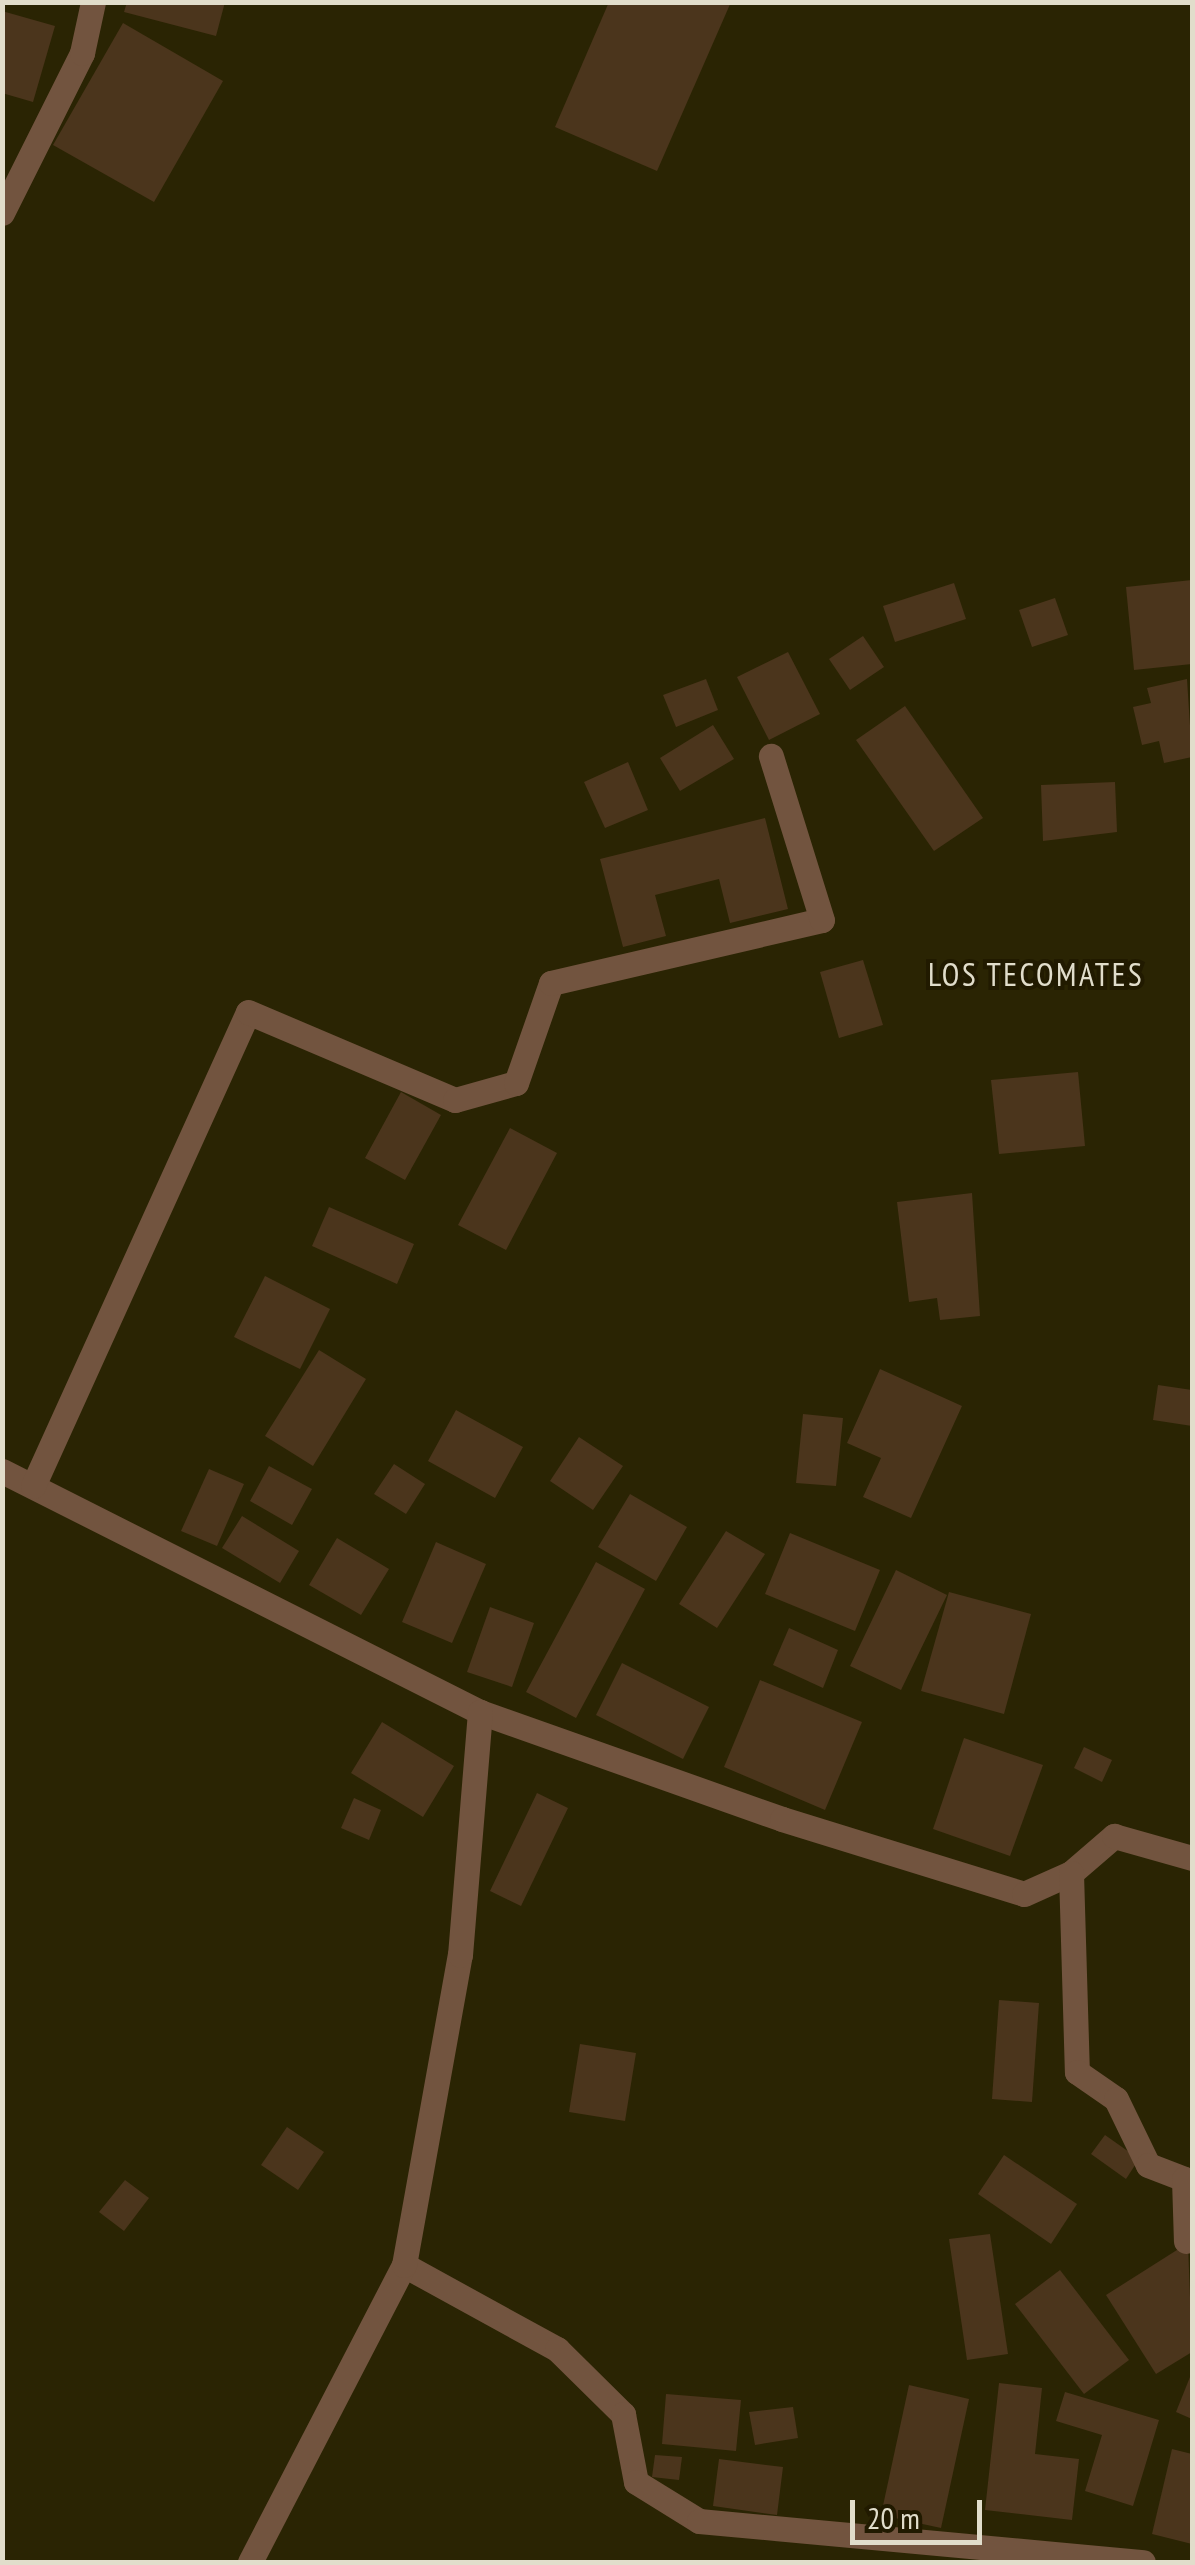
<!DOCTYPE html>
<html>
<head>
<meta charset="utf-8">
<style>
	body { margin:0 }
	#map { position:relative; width:1195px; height:2565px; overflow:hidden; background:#2a2403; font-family:"PT Sans Narrow",sans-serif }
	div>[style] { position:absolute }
	.building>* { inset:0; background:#4b351c }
	.minor>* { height:25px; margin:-12.5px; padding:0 12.5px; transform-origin:12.5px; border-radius:12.5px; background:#72543f }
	span { translate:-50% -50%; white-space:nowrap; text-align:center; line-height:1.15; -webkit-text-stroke:8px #211a00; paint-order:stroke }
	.quarter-label { font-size:32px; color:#e1ddcb; letter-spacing:2.5px }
	.frame { position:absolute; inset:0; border:5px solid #e1ddcb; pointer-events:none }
	.scale { position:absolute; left:850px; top:2500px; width:132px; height:45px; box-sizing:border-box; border:5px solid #e1ddcb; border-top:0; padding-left:12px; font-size:30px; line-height:35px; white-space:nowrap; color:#e1ddcb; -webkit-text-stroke:8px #211a00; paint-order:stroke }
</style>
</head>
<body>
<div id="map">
	<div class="building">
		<div style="clip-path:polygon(127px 2px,225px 2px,216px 36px,124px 12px)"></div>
		<div style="clip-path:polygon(609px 2px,731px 2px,657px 171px,555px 127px)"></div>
		<div style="clip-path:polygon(2px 11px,55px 26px,33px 102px,2px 93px)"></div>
		<div style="clip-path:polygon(123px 23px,223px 81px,154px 202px,53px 145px)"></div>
		<div style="clip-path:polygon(1192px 580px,1192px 664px,1134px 670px,1126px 587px)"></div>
		<div style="clip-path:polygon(954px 583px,966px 619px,895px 642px,883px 606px)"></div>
		<div style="clip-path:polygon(1055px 598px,1068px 635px,1032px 647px,1019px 610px)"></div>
		<div style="clip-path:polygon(863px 636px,884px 667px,850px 690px,829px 659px)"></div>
		<div style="clip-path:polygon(788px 652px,820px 714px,769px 740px,737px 677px)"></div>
		<div style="clip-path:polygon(706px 679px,718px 710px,676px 727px,663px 695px)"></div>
		<div style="clip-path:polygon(1187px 679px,1192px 757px,1164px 763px,1159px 741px,1142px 745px,1133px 707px,1151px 703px,1147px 688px)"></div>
		<div style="clip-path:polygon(905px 706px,983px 818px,934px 851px,856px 740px)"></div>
		<div style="clip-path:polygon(713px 725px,734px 759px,680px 791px,660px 758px)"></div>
		<div style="clip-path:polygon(628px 762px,648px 810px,605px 828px,584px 782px)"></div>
		<div style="clip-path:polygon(1115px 782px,1117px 832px,1043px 841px,1041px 785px)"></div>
		<div style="clip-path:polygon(765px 818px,788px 909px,730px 923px,719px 879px,655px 895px,666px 936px,623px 947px,600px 859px)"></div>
		<div style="clip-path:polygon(863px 960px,883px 1025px,839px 1038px,820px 972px)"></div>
		<div style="clip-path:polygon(1078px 1072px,1085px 1146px,999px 1154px,991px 1080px)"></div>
		<div style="clip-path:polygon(401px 1092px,441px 1115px,405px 1180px,365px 1158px)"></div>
		<div style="clip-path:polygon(510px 1128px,557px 1153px,506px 1250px,458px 1225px)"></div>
		<div style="clip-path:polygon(972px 1193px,980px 1316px,940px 1320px,937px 1298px,909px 1302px,897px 1202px)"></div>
		<div style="clip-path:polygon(329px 1207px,414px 1244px,397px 1284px,312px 1246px)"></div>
		<div style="clip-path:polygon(265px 1276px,330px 1309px,300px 1369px,234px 1337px)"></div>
		<div style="clip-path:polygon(319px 1350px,366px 1379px,313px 1466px,265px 1436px)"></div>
		<div style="clip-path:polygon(880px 1369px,962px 1406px,911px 1518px,863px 1497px,881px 1458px,847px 1443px)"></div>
		<div style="clip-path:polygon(1158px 1385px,1192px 1390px,1192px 1426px,1153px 1420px)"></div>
		<div style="clip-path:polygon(456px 1410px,523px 1447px,495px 1498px,428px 1461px)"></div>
		<div style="clip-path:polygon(803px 1414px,843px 1418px,836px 1486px,796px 1483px)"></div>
		<div style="clip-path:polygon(579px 1437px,623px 1466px,593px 1510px,550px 1481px)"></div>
		<div style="clip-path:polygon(394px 1464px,425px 1484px,406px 1514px,374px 1494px)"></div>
		<div style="clip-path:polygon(269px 1466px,312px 1489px,292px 1525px,250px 1501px)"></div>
		<div style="clip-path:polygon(209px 1469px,244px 1484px,217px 1546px,181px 1531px)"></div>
		<div style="clip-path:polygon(630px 1494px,687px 1527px,656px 1581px,598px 1547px)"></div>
		<div style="clip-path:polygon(242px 1516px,299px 1551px,280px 1583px,222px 1548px)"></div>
		<div style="clip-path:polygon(726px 1531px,765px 1554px,717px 1628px,679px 1604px)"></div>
		<div style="clip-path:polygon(790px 1533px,880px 1570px,855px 1631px,765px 1594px)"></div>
		<div style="clip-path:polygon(337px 1538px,389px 1569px,361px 1615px,309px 1585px)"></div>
		<div style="clip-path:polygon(436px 1542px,486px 1564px,452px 1643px,402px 1622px)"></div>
		<div style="clip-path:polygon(596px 1562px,645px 1589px,576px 1718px,526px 1692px)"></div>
		<div style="clip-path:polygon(896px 1570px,947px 1595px,901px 1690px,850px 1666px)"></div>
		<div style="clip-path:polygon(949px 1592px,1031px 1614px,1004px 1714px,921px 1691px)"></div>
		<div style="clip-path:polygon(490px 1607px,534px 1623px,512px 1687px,467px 1672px)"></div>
		<div style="clip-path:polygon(789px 1628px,838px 1650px,823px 1688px,773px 1665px)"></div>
		<div style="clip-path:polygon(622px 1663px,709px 1707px,683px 1759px,596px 1715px)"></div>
		<div style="clip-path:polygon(760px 1680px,862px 1722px,825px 1810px,724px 1767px)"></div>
		<div style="clip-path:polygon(382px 1722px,454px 1766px,423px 1817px,351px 1773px)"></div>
		<div style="clip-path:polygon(964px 1738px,1043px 1765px,1010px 1856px,933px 1829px)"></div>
		<div style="clip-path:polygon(1084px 1747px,1112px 1760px,1102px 1782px,1074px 1768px)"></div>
		<div style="clip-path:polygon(537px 1793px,568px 1808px,521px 1906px,490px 1891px)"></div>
		<div style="clip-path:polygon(354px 1798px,381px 1810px,369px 1840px,341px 1828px)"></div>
		<div style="clip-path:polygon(999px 2000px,1039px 2003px,1032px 2102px,992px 2099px)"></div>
		<div style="clip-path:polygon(580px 2044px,636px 2053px,625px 2121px,569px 2112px)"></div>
		<div style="clip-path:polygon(287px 2127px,324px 2152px,298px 2190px,261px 2165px)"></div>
		<div style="clip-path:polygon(1105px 2135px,1139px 2159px,1126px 2179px,1091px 2154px)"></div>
		<div style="clip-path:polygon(1004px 2155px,1077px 2204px,1051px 2244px,978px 2194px)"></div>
		<div style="clip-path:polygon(125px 2180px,149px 2198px,124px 2231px,99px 2212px)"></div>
		<div style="clip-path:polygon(990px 2234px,1008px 2354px,967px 2360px,949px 2239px)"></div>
		<div style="clip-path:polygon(1188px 2243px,1192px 2352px,1156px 2374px,1106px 2295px)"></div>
		<div style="clip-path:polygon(1060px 2270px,1129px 2360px,1084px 2394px,1015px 2304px)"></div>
		<div style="clip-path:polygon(1192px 2372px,1192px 2419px,1176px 2412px)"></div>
		<div style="clip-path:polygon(999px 2383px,1042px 2388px,1035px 2454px,1079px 2459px,1072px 2520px,985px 2510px)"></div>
		<div style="clip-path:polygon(909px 2385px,969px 2399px,941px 2528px,881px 2515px)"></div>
		<div style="clip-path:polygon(1065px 2392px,1159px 2420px,1133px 2506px,1085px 2491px,1102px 2435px,1056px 2421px)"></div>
		<div style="clip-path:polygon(666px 2394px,741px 2400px,736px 2451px,662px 2444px)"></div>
		<div style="clip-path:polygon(793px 2407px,798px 2438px,755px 2445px,749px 2412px)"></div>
		<div style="clip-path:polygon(1172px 2449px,1192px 2454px,1192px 2544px,1152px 2534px)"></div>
		<div style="clip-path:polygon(655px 2455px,682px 2457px,679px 2480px,652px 2477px)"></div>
		<div style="clip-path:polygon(719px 2459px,783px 2467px,777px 2515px,713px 2506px)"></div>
	</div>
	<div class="minor">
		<div style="left:2px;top:213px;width:179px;rotate:-63.4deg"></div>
		<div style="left:82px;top:53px;width:52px;rotate:-77.8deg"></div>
		<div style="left:2px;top:1471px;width:535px;rotate:26.76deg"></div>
		<div style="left:480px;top:1712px;width:320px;rotate:19.5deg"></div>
		<div style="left:782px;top:1819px;width:253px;rotate:17.2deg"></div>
		<div style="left:1024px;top:1894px;width:51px;rotate:-24.1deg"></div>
		<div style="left:1071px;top:1873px;width:57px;rotate:-40.7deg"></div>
		<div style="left:1114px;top:1836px;width:81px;rotate:15.8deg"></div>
		<div style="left:33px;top:1486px;width:520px;rotate:-65.6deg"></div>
		<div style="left:248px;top:1012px;width:225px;rotate:23deg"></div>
		<div style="left:455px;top:1100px;width:63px;rotate:-15.6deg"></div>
		<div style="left:516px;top:1083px;width:106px;rotate:-70.7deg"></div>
		<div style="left:551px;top:983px;width:278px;rotate:-13.1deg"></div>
		<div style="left:822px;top:920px;width:172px;rotate:-107.3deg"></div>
		<div style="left:1071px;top:1873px;width:199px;rotate:88.3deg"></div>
		<div style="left:1077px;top:2072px;width:47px;rotate:34.7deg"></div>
		<div style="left:1116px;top:2099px;width:73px;rotate:64.1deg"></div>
		<div style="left:1148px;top:2165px;width:39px;rotate:21deg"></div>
		<div style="left:1184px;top:2179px;width:62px;rotate:88.2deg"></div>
		<div style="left:404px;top:2265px;width:175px;rotate:28.8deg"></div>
		<div style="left:557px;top:2349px;width:93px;rotate:44.6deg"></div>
		<div style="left:623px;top:2414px;width:69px;rotate:79.2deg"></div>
		<div style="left:636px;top:2482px;width:74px;rotate:31.8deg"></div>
		<div style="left:699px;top:2521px;width:446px;rotate:5.3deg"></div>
		<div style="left:250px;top:2562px;width:335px;rotate:-62.6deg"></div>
		<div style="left:404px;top:2265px;width:315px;rotate:-79.8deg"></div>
		<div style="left:460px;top:1955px;width:244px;rotate:-85.3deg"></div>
	</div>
	<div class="quarter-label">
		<span style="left:1036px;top:974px">LOS TECOMATES</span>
	</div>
	<div class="frame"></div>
	<div class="scale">20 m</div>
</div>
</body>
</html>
